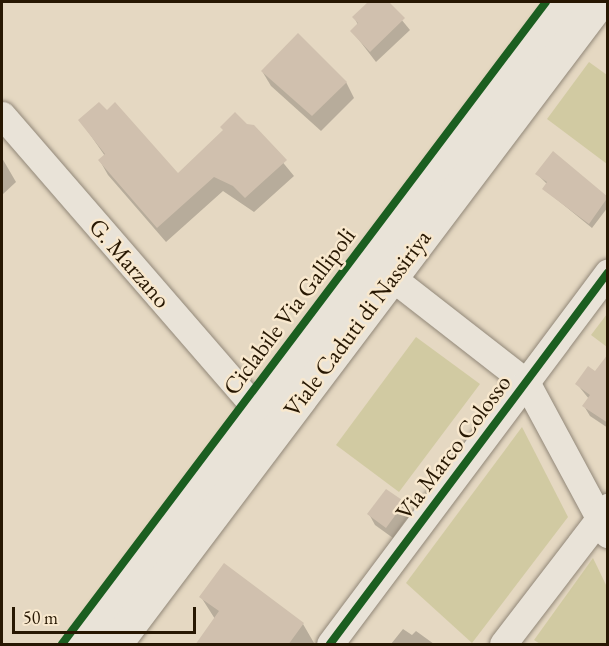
<!DOCTYPE html>
<html>
<head>
<meta charset="utf-8">
<style>
	body { margin:0 }
	#map { position:relative; width:609px; height:646px; overflow:hidden; background:#e5d8c2; font-family:"EB Garamond",serif }
	div>[style] { position:absolute }
	.green>* { inset:0; background:#d1caa2 }
	.shadow>* { inset:0; background:#0003 }
	.building>* { inset:0; background:#d0c0ae }
	.roads { filter:drop-shadow(0 0 2px #918778) drop-shadow(0 0 2px #918778) }
	.street>* { height:27px; margin:-13.5px; padding:0 13.5px; transform-origin:13.5px; border-radius:13.5px; background:#e9e3d8 }
	.secondary>* { height:33px; margin:-16.5px; padding:0 16.5px; transform-origin:16.5px; border-radius:16.5px; background:#e9e3d8 }
	.cycleway>* { height:8px; margin:-4px; padding:0 4px; transform-origin:4px; border-radius:4px; background:#1b5e20 }
	span { translate:-50% -50%; white-space:nowrap; text-align:center; line-height:1.15; -webkit-text-stroke:5px #f8e8ce; paint-order:stroke }
	.street-label { font-size:24px; color:#271702 }
	.frame { position:absolute; inset:0; border:3px solid #271702; pointer-events:none }
	.scale { position:absolute; left:12px; top:607px; width:184px; height:27px; box-sizing:border-box; border:3px solid #271702; border-top:0; padding-left:8px; font-size:18px; line-height:21px; white-space:nowrap; color:#271702; -webkit-text-stroke:4px #f8e8ce; paint-order:stroke }
</style>
</head>
<body>
<div id="map">
	<div class="green">
		<div style="clip-path:polygon(589px 62px,607px 75px,607px 164px,547px 119px)"></div>
		<div style="clip-path:polygon(607px 314px,607px 347px,591px 335px)"></div>
		<div style="clip-path:polygon(416px 337px,480px 384px,399px 492px,336px 445px)"></div>
		<div style="clip-path:polygon(522px 427px,568px 517px,472px 643px,406px 583px)"></div>
		<div style="clip-path:polygon(593px 558px,607px 587px,607px 644px,540px 644px,534px 640px)"></div>
	</div>
	<div class="shadow">
		<div style="clip-path:polygon(370px 2px,387px 2px,410px 30px,376px 62px,352px 31px,358px 25px,354px 17px)"></div>
		<div style="clip-path:polygon(262px 71px,346px 82px,354px 98px,321px 131px,271px 86px)"></div>
		<div style="clip-path:polygon(80px 120px,178px 176px,246px 126px,253px 126px,294px 176px,254px 212px,223px 191px,166px 242px,108px 175px,100px 161px,105px 156px)"></div>
		<div style="clip-path:polygon(553px 153px,607px 199px,608px 207px,592px 228px,544px 189px,547px 184px,537px 174px)"></div>
		<div style="clip-path:polygon(2px 158px,16px 182px,2px 195px)"></div>
		<div style="clip-path:polygon(608px 356px,608px 428px,590px 416px,584px 406px,589px 399px,577px 384px,595px 373px)"></div>
		<div style="clip-path:polygon(386px 491px,404px 503px,410px 514px,393px 538px,375px 525px,369px 514px)"></div>
		<div style="clip-path:polygon(201px 597px,303px 624px,314px 643px,197px 644px,215px 619px)"></div>
		<div style="clip-path:polygon(403px 629px,412px 635px,416px 631px,434px 644px,391px 644px)"></div>
	</div>
	<div class="building">
		<div style="clip-path:polygon(368px 2px,389px 2px,405px 18px,370px 52px,350px 31px,358px 23px,352px 17px)"></div>
		<div style="clip-path:polygon(298px 33px,347px 82px,312px 116px,261px 71px)"></div>
		<div style="clip-path:polygon(99px 102px,107px 110px,115px 102px,178px 173px,223px 130px,220px 127px,235px 112px,247px 124px,254px 125px,287px 160px,245px 198px,233px 186px,214px 177px,157px 228px,98px 160px,105px 154px,78px 120px)"></div>
		<div style="clip-path:polygon(553px 151px,608px 197px,589px 224px,542px 189px,547px 182px,535px 174px)"></div>
		<div style="clip-path:polygon(608px 354px,608px 423px,582px 406px,590px 395px,575px 384px,588px 366px,595px 371px)"></div>
		<div style="clip-path:polygon(386px 489px,405px 502px,386px 528px,367px 514px)"></div>
		<div style="clip-path:polygon(224px 563px,304px 623px,288px 645px,195px 645px,219px 611px,199px 597px)"></div>
	</div>
	<div class="roads">
		<div class="street">
			<div style="left:2px;top:115px;width:391px;rotate:49.1deg"></div>
			<div style="left:391px;top:277px;width:171px;rotate:37.9deg"></div>
			<div style="left:526px;top:382px;width:173px;rotate:61.7deg"></div>
			<div style="left:330px;top:644px;width:464px;rotate:-53.2deg"></div>
			<div style="left:503px;top:644px;width:173px;rotate:-52.5deg"></div>
		</div>
		<div class="secondary">
			<div style="left:83px;top:644px;width:803px;rotate:-53.04deg"></div>
			<div style="left:115px;top:644px;width:804px;rotate:-52.99deg"></div>
		</div>
	</div>
	<div class="cycleway">
		<div style="left:62px;top:644px;width:804px;rotate:-52.99deg"></div>
		<div style="left:330px;top:644px;width:464px;rotate:-53.2deg"></div>
	</div>
	<div class="street-label">
		<span style="left:130px;top:263px;rotate:49deg">G. Marzano</span>
		<span style="left:289px;top:311px;rotate:-53deg">Ciclabile Via Gallipoli</span>
		<span style="left:357px;top:323px;rotate:-53deg">Viale Caduti di Nassiriya</span>
		<span style="left:453px;top:447px;rotate:-53deg">Via Marco Colosso</span>
	</div>
	<div class="frame"></div>
	<div class="scale">50 m</div>
</div>
</body>
</html>
